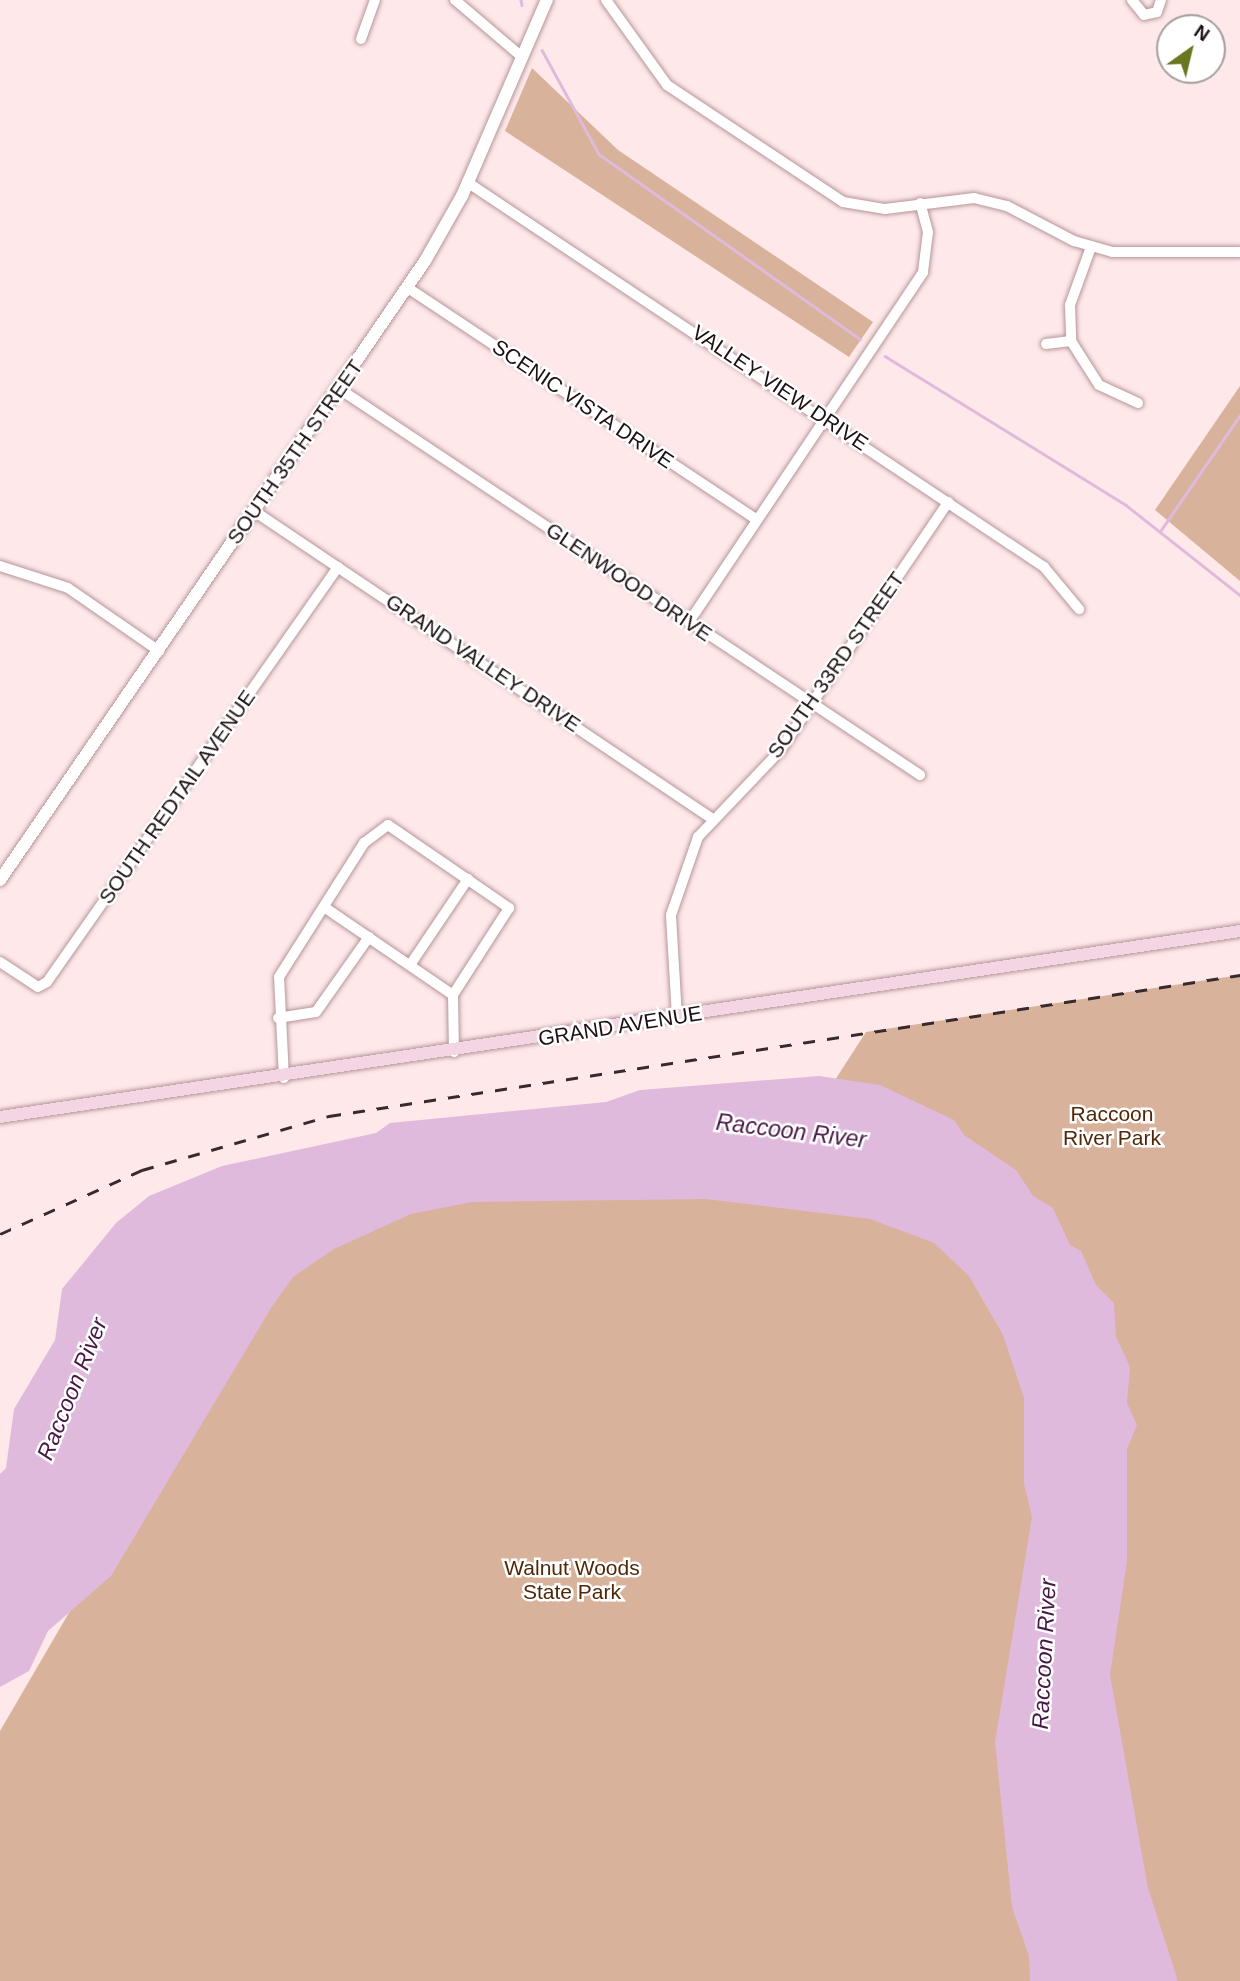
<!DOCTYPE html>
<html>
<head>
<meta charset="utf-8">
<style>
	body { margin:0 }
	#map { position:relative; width:1240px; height:1981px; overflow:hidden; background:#fee8ea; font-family:Arial,sans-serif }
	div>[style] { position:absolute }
	.green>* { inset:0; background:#d8b29a }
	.water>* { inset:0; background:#e0badc }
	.stream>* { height:2.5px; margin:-1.25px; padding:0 1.25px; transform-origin:1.25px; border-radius:1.25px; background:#e0badc }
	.roads { filter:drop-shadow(0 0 2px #b69598) drop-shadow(0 0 2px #b69598) }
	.minor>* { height:10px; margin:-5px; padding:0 5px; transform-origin:5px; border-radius:5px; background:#fff }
	.tertiary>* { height:12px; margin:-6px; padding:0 6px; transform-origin:6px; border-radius:6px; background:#fff }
	.secondary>* { height:12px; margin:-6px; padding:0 6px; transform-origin:6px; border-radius:6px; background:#f3d5e4 }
	.rail>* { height:2.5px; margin-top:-1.25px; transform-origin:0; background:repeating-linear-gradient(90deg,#382a2c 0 12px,transparent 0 24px) }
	span { translate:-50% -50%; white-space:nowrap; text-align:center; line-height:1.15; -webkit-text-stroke:5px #fff; paint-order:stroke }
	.street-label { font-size:21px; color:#1c1012 }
	.park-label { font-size:21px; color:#512707 }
	.water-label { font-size:23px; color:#461945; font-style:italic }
	.north { position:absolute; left:1156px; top:14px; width:70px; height:70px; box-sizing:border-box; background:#fff; border:2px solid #a49fa0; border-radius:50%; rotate:34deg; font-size:19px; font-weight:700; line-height:28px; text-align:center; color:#1c1012 }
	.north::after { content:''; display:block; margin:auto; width:24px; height:32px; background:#6b7620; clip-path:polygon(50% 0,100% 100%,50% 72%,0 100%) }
</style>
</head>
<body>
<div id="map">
	<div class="green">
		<div style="clip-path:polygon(532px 68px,618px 150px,873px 322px,849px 357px,505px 131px)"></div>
		<div style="clip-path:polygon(1240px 386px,1240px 581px,1155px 510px)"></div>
		<div style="clip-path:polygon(1240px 975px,1240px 1981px,1125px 1981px,1090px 1864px,1117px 1418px,815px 1111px,866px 1032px)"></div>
		<div style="clip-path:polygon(786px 1181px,980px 1258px,1029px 1318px,1067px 1981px,0 1981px,0 1731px,147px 1479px,326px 1200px)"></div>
	</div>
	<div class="water">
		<div style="clip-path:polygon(819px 1076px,880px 1085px,954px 1120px,964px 1135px,1016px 1170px,1033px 1196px,1053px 1208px,1070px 1245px,1081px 1251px,1096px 1285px,1114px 1303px,1116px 1337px,1130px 1367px,1127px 1403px,1137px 1425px,1127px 1449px,1127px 1561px,1110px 1675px,1148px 1888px,1178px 1981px,1030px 1981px,1029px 1956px,1012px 1907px,995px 1742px,1032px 1517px,1024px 1484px,1024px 1398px,1003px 1335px,969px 1276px,934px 1243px,870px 1219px,706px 1199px,472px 1202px,411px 1214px,334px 1249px,293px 1277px,271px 1308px,111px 1576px,48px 1631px,29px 1671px,0 1687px,0 1474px,6px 1468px,14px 1409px,55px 1340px,62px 1289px,116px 1223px,149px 1196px,222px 1166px,376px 1133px,390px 1123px,606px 1102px,640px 1090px)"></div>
	</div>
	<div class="stream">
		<div style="left:521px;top:0;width:5px;rotate:79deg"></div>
		<div style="left:542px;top:50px;width:119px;rotate:61.3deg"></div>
		<div style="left:599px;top:154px;width:320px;rotate:35.3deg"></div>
		<div style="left:885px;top:356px;width:283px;rotate:31.7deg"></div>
		<div style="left:1126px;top:505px;width:145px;rotate:38.3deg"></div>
		<div style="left:1161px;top:530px;width:140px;rotate:-55.5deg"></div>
	</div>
	<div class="roads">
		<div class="minor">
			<div style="left:455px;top:0;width:88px;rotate:40.4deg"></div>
			<div style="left:606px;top:0;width:105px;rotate:54.3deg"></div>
			<div style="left:667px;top:85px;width:211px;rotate:33.6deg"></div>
			<div style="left:843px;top:202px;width:43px;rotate:9.5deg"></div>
			<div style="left:885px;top:209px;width:90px;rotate:-7deg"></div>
			<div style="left:974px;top:198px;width:34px;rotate:14deg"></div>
			<div style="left:1007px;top:206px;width:76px;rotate:27.6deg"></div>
			<div style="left:1074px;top:241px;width:40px;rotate:16deg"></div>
			<div style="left:1112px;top:252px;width:128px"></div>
			<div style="left:1132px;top:0;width:19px;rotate:51deg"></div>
			<div style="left:1144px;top:15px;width:13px;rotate:-13deg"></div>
			<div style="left:1157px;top:12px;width:13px;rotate:-72deg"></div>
			<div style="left:361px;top:39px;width:41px;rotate:-70.3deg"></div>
			<div style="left:467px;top:182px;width:694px;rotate:33.71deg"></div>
			<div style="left:1044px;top:567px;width:55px;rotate:50.2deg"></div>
			<div style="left:1091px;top:247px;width:62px;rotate:109.9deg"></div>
			<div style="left:1070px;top:305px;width:36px;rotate:88deg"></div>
			<div style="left:1071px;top:341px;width:52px;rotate:57.5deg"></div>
			<div style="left:1099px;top:385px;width:43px;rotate:24.8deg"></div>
			<div style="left:408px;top:288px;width:419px;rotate:33.6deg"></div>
			<div style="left:1046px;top:344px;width:25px;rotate:-7deg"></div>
			<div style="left:338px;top:388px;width:699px;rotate:33.62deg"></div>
			<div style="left:254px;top:511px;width:551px;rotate:33.89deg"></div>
			<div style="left:0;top:566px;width:71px;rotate:17.9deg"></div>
			<div style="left:68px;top:588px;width:111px;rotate:34.7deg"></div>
			<div style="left:689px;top:622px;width:421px;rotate:-56.2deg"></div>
			<div style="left:923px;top:272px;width:40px;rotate:-82.9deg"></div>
			<div style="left:928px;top:232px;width:30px;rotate:-105deg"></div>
			<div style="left:324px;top:907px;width:156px;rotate:34.3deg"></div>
			<div style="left:0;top:962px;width:45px;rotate:33.3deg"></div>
			<div style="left:38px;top:987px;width:10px;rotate:-29deg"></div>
			<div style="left:47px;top:982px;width:507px;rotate:-54.96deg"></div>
			<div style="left:410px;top:965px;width:104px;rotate:-56deg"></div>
			<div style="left:677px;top:1017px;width:102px;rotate:-93.4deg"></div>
			<div style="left:671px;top:915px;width:83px;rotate:-70.9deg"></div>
			<div style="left:698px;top:837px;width:117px;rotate:-46.4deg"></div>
			<div style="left:779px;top:752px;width:302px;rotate:-55.9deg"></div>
			<div style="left:278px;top:1018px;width:38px;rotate:-9deg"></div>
			<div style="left:316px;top:1012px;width:92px;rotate:-54.8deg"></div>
			<div style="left:284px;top:1078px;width:101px;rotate:-92.8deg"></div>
			<div style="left:279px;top:977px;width:159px;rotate:-57.6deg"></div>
			<div style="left:364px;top:843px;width:30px;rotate:-37deg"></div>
			<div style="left:388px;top:825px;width:147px;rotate:34.4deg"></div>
			<div style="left:509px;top:908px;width:103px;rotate:122.8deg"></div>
			<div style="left:453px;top:995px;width:57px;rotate:89deg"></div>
		</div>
		<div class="tertiary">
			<div style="left:0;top:880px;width:751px;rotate:-55.53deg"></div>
			<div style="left:425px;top:261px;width:75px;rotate:-60.4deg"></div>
			<div style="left:462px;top:196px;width:214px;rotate:-66.6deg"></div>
		</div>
		<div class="secondary">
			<div style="left:0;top:1117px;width:1254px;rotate:-8.53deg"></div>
		</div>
	</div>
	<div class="rail">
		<div style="left:0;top:1234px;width:156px;rotate:-24.3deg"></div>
		<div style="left:142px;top:1170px;width:195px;rotate:-16.1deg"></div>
		<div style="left:329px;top:1116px;width:922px;rotate:-8.8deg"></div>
	</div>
	<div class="street-label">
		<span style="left:780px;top:388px;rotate:34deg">VALLEY VIEW DRIVE</span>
		<span style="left:583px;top:404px;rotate:34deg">SCENIC VISTA DRIVE</span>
		<span style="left:295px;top:452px;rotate:-55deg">SOUTH 35TH STREET</span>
		<span style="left:629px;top:582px;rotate:34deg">GLENWOOD DRIVE</span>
		<span style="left:483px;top:663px;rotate:34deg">GRAND VALLEY DRIVE</span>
		<span style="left:836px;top:665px;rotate:-55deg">SOUTH 33RD STREET</span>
		<span style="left:177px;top:797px;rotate:-55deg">SOUTH REDTAIL AVENUE</span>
		<span style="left:620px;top:1026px;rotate:-9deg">GRAND AVENUE</span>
	</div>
	<div class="park-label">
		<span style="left:1112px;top:1126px">Raccoon<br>River Park</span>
		<span style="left:572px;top:1580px">Walnut Woods<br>State Park</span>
	</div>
	<div class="water-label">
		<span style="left:791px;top:1131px;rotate:7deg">Raccoon River</span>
		<span style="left:72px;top:1389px;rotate:-68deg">Raccoon River</span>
		<span style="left:1044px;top:1654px;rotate:-87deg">Raccoon River</span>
	</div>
	<div class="north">N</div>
</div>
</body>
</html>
